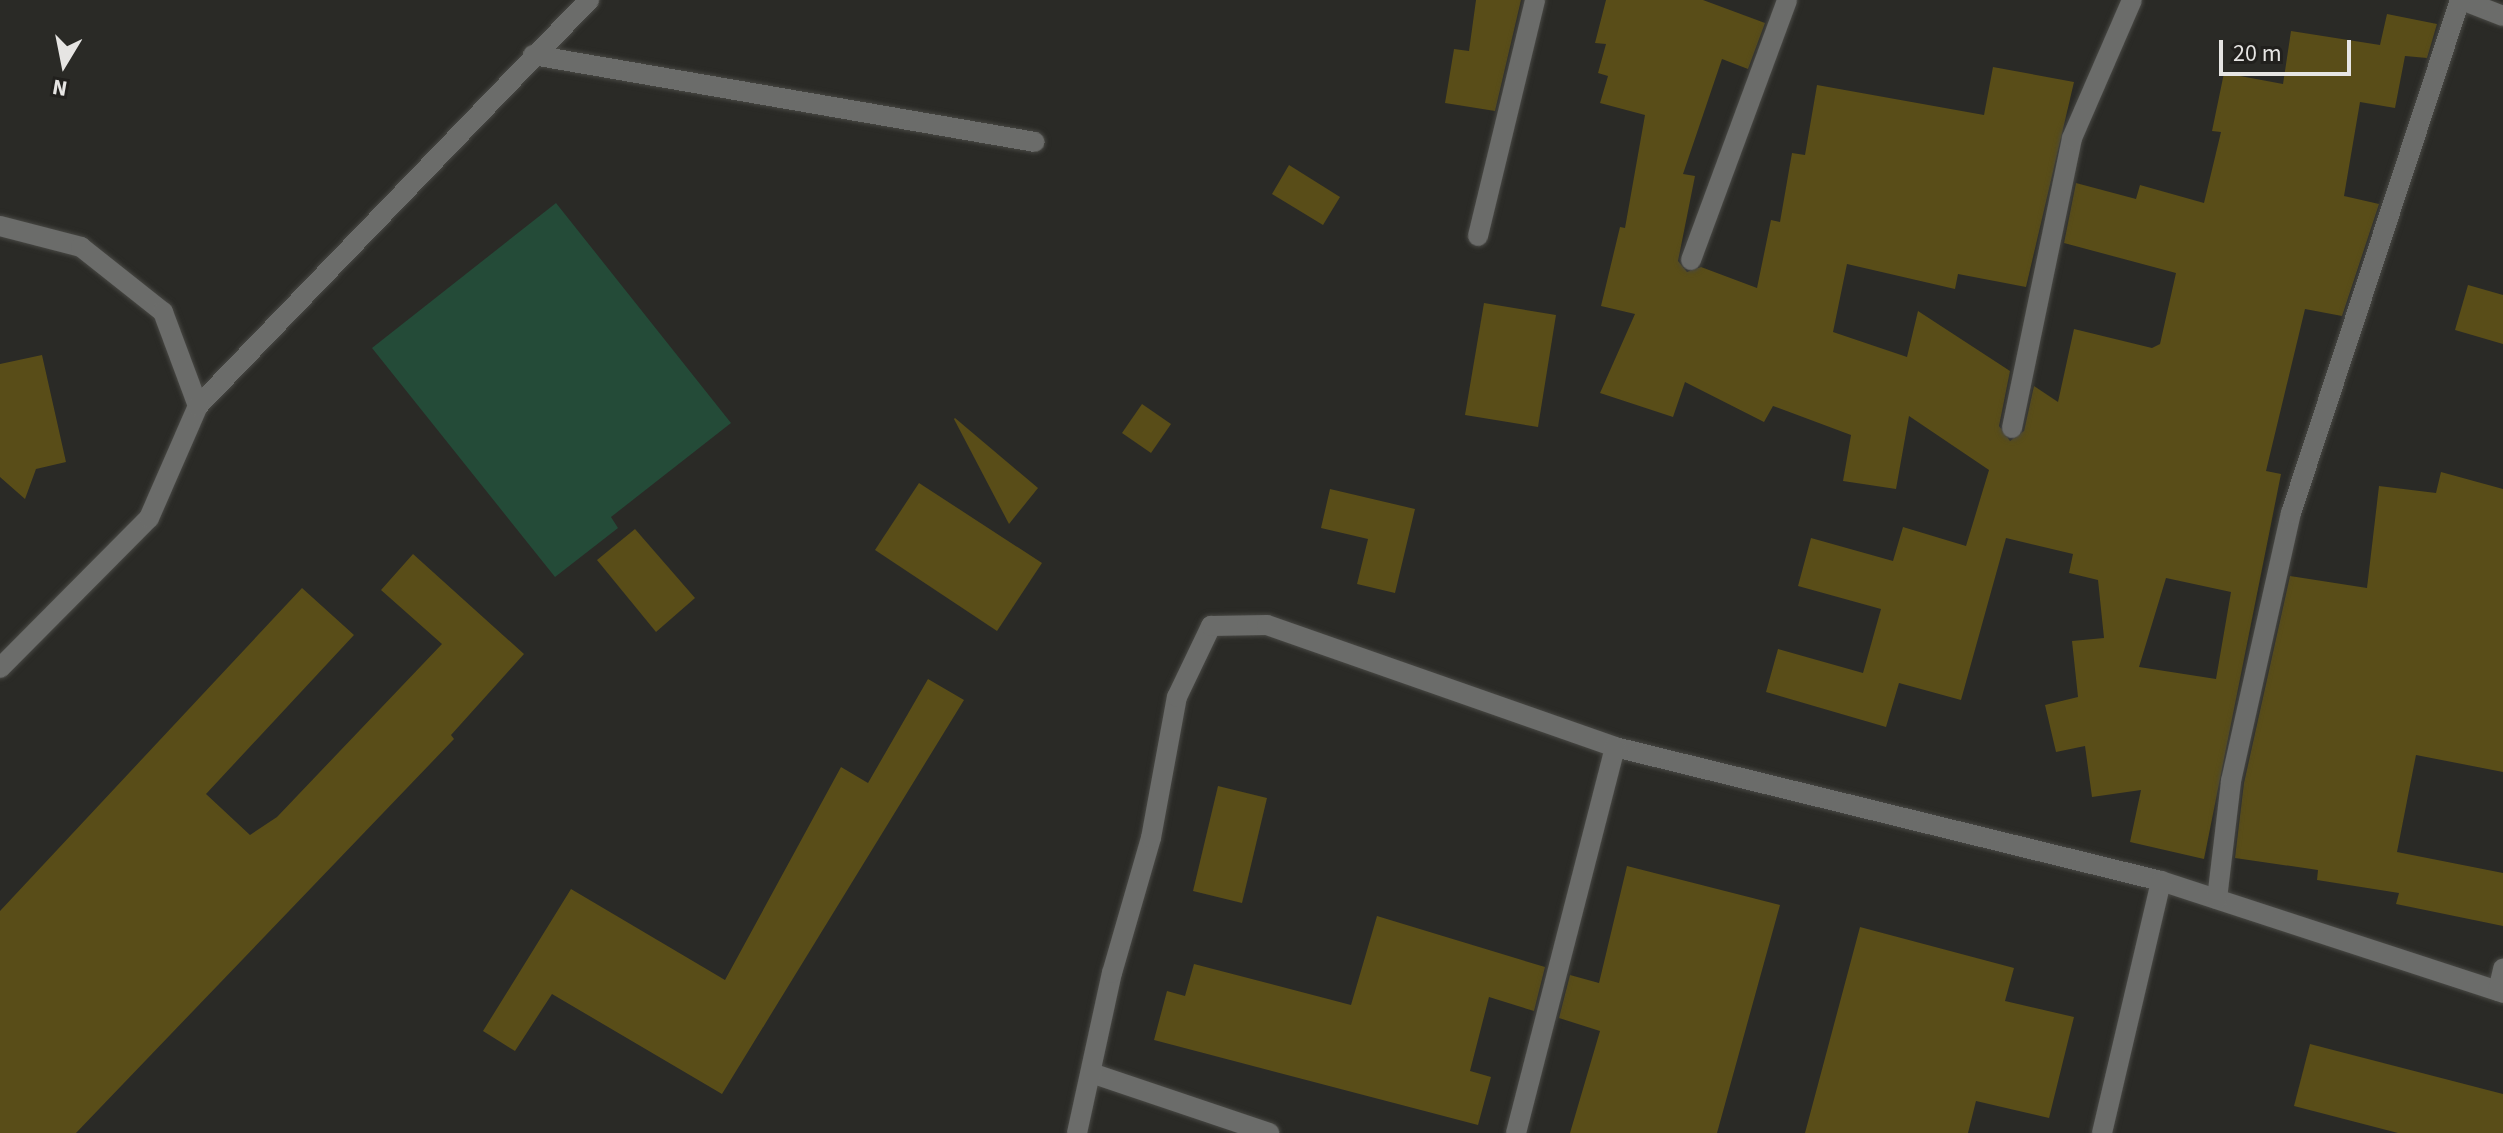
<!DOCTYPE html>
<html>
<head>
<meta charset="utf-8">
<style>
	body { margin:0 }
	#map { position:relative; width:2503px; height:1133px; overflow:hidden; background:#2a2a26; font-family:"Source Sans 3",sans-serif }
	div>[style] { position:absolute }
	.green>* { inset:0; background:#244b38 }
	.building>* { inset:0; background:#594d18 }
	.roads { filter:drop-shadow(0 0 2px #484844) drop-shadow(0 0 2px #484844) }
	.lane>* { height:20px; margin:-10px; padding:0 10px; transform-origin:10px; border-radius:10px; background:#6b6c6a }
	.street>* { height:20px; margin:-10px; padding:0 10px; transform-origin:10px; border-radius:10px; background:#6b6c6a }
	span { translate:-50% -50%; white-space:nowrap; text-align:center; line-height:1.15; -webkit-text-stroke:7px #21201d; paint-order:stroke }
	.north { position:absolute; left:24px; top:24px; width:80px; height:80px; -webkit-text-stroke:6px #21201d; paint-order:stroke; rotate:190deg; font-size:22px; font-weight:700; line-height:32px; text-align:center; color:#e6e5e3 }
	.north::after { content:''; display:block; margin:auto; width:28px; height:36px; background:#e6e5e3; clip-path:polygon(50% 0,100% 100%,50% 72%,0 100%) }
	.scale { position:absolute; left:2219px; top:40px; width:132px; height:36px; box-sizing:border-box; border:4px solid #e6e5e3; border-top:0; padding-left:10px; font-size:24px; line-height:28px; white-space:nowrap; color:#e6e5e3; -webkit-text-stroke:6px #21201d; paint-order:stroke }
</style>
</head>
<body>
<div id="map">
	<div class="green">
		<div style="clip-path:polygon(556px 203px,731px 423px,611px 517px,618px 528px,555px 577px,372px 348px)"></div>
	</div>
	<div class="building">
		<div style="clip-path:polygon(1476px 0,1521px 0,1495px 111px,1445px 103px,1454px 49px,1469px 51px)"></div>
		<div style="clip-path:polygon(evenodd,1606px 0,1703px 0,1765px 23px,1748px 69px,1722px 59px,1683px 174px,1695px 176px,1678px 261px,1687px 272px,1701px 267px,1757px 288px,1771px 220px,1780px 222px,1792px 153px,1805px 155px,1817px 85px,1984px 115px,1993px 67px,2074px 82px,2026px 287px,1958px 274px,1955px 289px,1847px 264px,1833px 332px,1907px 357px,1918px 311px,2010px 371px,1999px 426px,2010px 441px,2024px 431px,2034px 386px,2058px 402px,2074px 329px,2152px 348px,2160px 344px,2176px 273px,2064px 243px,2076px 183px,2136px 199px,2140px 185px,2204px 203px,2221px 132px,2212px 131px,2224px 73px,2283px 84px,2291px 31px,2380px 45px,2387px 14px,2437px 24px,2427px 58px,2405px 56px,2395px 108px,2360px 102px,2344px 196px,2379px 204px,2342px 316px,2305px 309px,2266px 471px,2281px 474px,2204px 859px,2130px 842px,2141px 790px,2092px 797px,2085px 746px,2056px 752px,2045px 705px,2078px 697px,2072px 641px,2104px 638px,2098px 580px,2069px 573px,2073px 554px,2006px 538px,1961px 700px,1899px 683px,1886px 727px,1766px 692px,1778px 649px,1863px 673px,1881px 609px,1798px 586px,1811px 538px,1893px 561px,1903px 527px,1966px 546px,1989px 470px,1909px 416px,1896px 489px,1843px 481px,1851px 435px,1773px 406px,1764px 422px,1685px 382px,1673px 417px,1600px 393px,1635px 314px,1601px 306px,1620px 227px,1625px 228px,1645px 115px,1600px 103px,1608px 76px,1598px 73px,1606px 44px,1595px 43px,1606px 0,2166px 578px,2231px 592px,2216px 679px,2139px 667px,2166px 578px)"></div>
		<div style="clip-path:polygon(1289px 165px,1340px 197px,1323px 225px,1272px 194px)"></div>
		<div style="clip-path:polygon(2468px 285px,2503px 295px,2503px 344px,2455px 330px)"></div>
		<div style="clip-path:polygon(1484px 303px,1556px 315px,1538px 427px,1465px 415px)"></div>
		<div style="clip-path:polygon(42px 355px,66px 462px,36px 469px,25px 499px,0 477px,0 364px)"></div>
		<div style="clip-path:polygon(1142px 404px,1171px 424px,1151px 453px,1122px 433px)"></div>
		<div style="clip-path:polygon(955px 418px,1038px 488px,1009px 524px,954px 419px)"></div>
		<div style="clip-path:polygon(2441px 472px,2503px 489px,2503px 772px,2416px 755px,2397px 852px,2503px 873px,2503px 926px,2396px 904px,2399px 893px,2317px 880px,2318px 870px,2235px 858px,2244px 783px,2290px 576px,2367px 588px,2379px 486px,2436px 493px)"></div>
		<div style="clip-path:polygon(919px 483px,1042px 563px,997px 631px,875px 550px)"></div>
		<div style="clip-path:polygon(1330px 489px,1415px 509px,1395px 593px,1357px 584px,1368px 539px,1321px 528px)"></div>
		<div style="clip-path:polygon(635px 529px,695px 598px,656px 632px,597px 560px)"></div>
		<div style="clip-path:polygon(413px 554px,524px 654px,451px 735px,454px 739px,76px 1133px,0 1133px,0 911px,302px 588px,354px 635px,206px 794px,250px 835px,277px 817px,442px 644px,381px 590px)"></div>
		<div style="clip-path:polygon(928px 679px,964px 700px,722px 1094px,552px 994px,515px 1051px,483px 1031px,571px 889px,725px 980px,841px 767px,868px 783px)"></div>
		<div style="clip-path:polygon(1218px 786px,1267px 798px,1242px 903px,1193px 891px)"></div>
		<div style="clip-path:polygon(1627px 866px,1780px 905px,1717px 1133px,1570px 1133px,1600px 1031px,1559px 1018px,1570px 975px,1599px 983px)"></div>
		<div style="clip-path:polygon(1377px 916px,1545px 967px,1534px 1011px,1489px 997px,1470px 1071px,1491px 1077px,1478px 1125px,1154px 1040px,1167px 991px,1185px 996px,1194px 964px,1351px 1005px)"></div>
		<div style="clip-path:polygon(1860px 927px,2014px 968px,2005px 1001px,2074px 1017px,2049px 1118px,1976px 1101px,1968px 1133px,1805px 1133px)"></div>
		<div style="clip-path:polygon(2310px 1044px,2503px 1094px,2503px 1133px,2398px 1133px,2294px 1106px)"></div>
	</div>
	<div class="roads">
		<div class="lane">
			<div style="left:533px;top:55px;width:509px;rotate:9.83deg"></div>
			<div style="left:0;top:226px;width:84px;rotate:14.5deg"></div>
			<div style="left:81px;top:247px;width:105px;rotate:38.4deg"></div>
			<div style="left:163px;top:312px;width:100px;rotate:69.6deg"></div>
			<div style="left:0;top:668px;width:211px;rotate:-45.2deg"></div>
			<div style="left:149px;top:518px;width:122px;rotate:-66.4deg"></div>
			<div style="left:198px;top:406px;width:564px;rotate:-46.08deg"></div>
			<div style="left:1094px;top:1074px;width:185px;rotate:18.6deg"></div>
			<div style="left:1077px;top:1133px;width:164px;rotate:-77.7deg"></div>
			<div style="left:1112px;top:973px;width:141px;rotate:-73.9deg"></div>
			<div style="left:1151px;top:838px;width:143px;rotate:-79.6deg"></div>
			<div style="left:1177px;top:697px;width:79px;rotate:-64.4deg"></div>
			<div style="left:1211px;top:626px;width:56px;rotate:-1deg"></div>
			<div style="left:1267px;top:625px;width:369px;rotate:19.3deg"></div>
			<div style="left:1615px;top:747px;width:562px;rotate:13.79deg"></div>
			<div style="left:2161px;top:881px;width:360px;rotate:18.1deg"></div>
			<div style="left:1516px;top:1133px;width:398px;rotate:-75.6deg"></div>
			<div style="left:2102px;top:1133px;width:259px;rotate:-76.8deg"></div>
		</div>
		<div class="street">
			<div style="left:2462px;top:0;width:44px;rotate:21.3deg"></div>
			<div style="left:1478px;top:236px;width:243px;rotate:-76.4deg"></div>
			<div style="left:1691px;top:260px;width:277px;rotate:-69.7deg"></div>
			<div style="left:2012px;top:428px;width:296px;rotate:-78.3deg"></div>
			<div style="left:2072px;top:138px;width:150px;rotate:-66.5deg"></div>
			<div style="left:2217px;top:899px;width:119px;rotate:-83.2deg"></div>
			<div style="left:2231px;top:781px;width:275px;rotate:-77.4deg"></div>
			<div style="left:2291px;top:513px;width:540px;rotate:-71.77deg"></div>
			<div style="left:2498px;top:991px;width:23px;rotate:-77deg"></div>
		</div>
	</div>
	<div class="north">N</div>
	<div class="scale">20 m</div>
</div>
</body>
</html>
